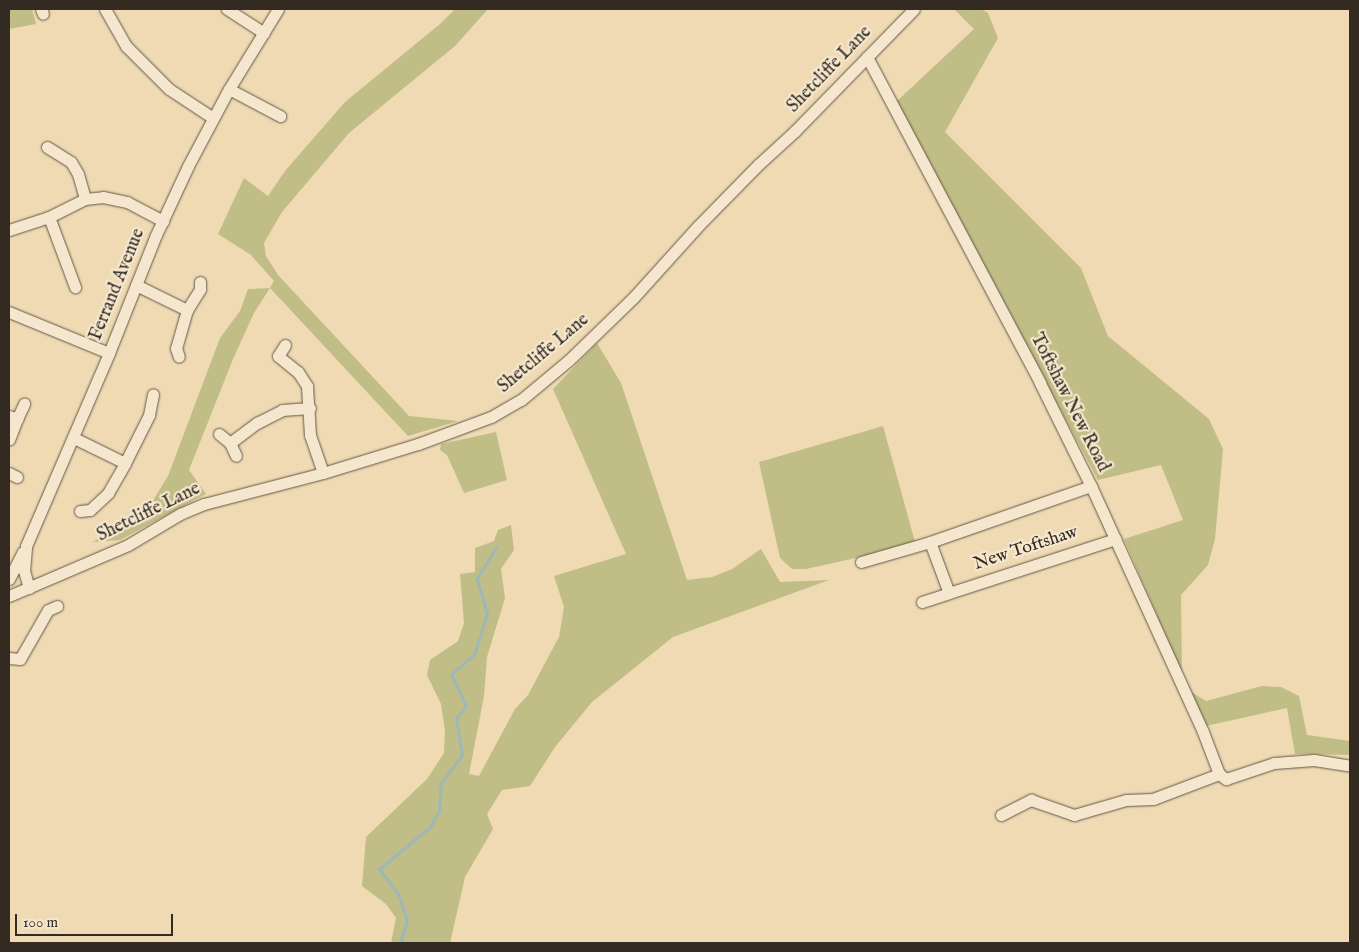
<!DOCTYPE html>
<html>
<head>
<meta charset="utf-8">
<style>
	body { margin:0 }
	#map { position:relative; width:1359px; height:952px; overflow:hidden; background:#efdab4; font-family:"IM FELL English",serif }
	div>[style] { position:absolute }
	.green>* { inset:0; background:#c1bd87 }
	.stream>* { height:3px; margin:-1.5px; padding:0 1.5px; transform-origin:1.5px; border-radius:1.5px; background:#9db8b6 }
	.roads { filter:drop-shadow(0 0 1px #625746) drop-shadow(0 0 1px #625746) }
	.minor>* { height:11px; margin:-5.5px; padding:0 5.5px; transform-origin:5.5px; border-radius:5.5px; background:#f5e7ce }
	span { translate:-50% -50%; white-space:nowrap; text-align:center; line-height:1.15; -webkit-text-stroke:4.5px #f5e7ce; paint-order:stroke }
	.street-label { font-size:18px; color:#332b21 }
	.frame { position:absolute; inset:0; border:10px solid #332b21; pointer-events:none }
	.scale { position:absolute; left:15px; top:914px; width:158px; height:22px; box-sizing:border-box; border:2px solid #332b21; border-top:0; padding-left:6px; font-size:15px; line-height:18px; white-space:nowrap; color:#332b21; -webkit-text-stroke:4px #f5e7ce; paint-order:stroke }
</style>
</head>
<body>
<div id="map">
	<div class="green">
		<div style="clip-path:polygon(9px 9px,32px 9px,36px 24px,9px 29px)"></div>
		<div style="clip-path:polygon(455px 9px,488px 9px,455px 46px,349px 133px,282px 212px,264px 243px,266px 256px,278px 275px,409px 416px,458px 421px,408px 436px,270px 288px,254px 313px,233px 359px,189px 470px,206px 494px,120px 540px,92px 542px,131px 524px,144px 515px,168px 476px,220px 338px,240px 311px,248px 289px,270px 288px,274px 281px,251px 255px,218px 234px,244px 178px,268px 196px,285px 171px,345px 102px,440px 24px)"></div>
		<div style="clip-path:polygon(954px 9px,982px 9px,988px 13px,998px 38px,945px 132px,1081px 268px,1108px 336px,1209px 419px,1223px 449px,1215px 539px,1208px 565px,1181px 595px,1182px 673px,1124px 539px,1183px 520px,1161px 465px,1098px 480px,896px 102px,974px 29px)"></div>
		<div style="clip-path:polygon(597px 343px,621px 383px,687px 580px,712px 577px,732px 569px,761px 549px,780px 582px,829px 580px,673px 637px,592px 702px,555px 747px,530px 786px,502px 790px,487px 814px,493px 829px,465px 877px,450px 943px,391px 943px,396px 918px,386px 904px,362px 886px,366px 837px,427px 779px,444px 753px,445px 731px,441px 704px,427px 675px,430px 660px,458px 641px,464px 623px,460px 574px,475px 572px,475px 548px,494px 541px,498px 530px,511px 525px,514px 550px,501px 569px,505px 598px,487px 657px,484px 696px,469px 774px,479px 776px,515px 709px,528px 695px,559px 637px,564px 607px,554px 576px,626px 554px,553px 389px)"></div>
		<div style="clip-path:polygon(883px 426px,915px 542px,856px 558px,806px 569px,792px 569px,780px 558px,759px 462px)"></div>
		<div style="clip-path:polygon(496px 432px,507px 480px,464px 493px,447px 455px,440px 450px,441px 444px)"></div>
		<div style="clip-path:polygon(1262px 686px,1281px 687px,1299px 696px,1307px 735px,1350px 741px,1350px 755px,1295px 754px,1287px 708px,1206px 726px,1190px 691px,1206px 701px)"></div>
	</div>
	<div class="stream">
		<div style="left:400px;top:943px;width:24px;rotate:-73deg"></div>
		<div style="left:407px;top:920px;width:28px;rotate:-109deg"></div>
		<div style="left:398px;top:894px;width:31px;rotate:-127deg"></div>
		<div style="left:379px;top:869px;width:66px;rotate:-39.5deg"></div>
		<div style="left:430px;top:827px;width:18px;rotate:-61deg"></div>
		<div style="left:439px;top:811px;width:28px;rotate:-86deg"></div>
		<div style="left:441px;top:783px;width:35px;rotate:-53deg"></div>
		<div style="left:462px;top:755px;width:37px;rotate:-99deg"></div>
		<div style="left:456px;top:718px;width:16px;rotate:-50deg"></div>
		<div style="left:466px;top:706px;width:35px;rotate:-115deg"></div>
		<div style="left:451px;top:674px;width:30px;rotate:-40deg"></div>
		<div style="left:474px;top:655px;width:43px;rotate:-72.4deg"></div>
		<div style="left:487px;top:614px;width:37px;rotate:-106deg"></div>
		<div style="left:477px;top:578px;width:36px;rotate:-58deg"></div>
	</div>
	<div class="roads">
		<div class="minor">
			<div style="left:41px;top:9px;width:5px;rotate:68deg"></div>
			<div style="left:105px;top:9px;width:43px;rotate:60.4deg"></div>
			<div style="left:126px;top:46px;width:61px;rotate:45deg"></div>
			<div style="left:169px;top:89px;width:53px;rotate:33.4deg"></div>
			<div style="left:227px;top:9px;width:44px;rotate:33deg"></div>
			<div style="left:867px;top:57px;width:369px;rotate:62deg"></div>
			<div style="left:1040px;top:383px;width:115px;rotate:63.7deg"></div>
			<div style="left:1091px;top:486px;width:270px;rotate:65.5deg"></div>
			<div style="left:1203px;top:732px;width:45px;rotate:69.1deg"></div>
			<div style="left:229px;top:89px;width:58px;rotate:27.9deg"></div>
			<div style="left:47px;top:147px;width:28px;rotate:32deg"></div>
			<div style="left:71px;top:162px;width:14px;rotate:60deg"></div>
			<div style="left:78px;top:174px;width:26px;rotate:74deg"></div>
			<div style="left:49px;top:217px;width:75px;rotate:69.6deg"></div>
			<div style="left:9px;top:230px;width:42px;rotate:-18deg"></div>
			<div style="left:49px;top:217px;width:40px;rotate:-26.6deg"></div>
			<div style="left:85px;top:199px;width:18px;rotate:-6deg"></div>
			<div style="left:103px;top:197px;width:25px;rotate:12deg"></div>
			<div style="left:127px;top:202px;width:41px;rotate:27.8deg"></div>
			<div style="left:136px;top:285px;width:57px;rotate:26.1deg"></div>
			<div style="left:187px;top:310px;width:40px;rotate:106deg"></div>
			<div style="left:176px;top:348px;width:9px;rotate:72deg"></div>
			<div style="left:187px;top:310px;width:25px;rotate:-58deg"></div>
			<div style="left:200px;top:289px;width:7px;rotate:-90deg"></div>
			<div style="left:9px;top:312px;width:108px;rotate:22.3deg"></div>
			<div style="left:285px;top:345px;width:13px;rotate:122deg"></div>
			<div style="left:278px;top:356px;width:26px;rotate:39deg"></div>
			<div style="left:298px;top:372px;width:17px;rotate:57deg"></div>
			<div style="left:307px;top:386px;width:49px;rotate:86.5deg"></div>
			<div style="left:310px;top:435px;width:40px;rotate:71.1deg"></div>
			<div style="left:9px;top:416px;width:9px;rotate:21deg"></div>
			<div style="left:17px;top:419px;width:22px;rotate:111deg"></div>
			<div style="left:17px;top:419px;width:17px;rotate:-65deg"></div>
			<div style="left:219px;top:434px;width:14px;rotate:39deg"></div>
			<div style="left:230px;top:443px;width:34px;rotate:-37deg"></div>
			<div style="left:257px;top:423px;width:28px;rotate:-27deg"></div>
			<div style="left:282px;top:410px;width:28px;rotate:-4deg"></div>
			<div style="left:74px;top:438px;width:57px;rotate:26.1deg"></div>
			<div style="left:125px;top:463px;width:54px;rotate:-63.4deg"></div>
			<div style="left:149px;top:415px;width:21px;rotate:-79deg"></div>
			<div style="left:230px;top:443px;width:14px;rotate:65deg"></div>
			<div style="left:9px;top:473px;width:9px;rotate:27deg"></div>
			<div style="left:80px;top:511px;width:10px;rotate:-6deg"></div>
			<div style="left:90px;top:510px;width:25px;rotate:-43deg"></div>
			<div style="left:108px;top:493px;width:34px;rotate:-60deg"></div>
			<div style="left:930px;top:542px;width:54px;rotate:69.6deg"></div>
			<div style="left:949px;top:593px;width:175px;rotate:-18deg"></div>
			<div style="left:861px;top:562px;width:72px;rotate:-16.2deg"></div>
			<div style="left:930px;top:542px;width:170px;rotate:-19.2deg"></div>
			<div style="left:9px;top:579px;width:30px;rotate:-63deg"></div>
			<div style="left:29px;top:588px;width:18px;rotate:-106deg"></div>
			<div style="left:24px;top:571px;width:25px;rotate:-85deg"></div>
			<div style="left:26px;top:546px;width:210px;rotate:-66.7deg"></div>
			<div style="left:109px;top:353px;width:127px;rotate:-68.3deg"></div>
			<div style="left:156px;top:235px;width:76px;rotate:-65.1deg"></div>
			<div style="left:188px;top:166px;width:87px;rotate:-62deg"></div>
			<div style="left:229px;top:89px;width:94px;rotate:-58.5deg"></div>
			<div style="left:9px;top:596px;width:129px;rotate:-23.2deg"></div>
			<div style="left:128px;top:545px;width:61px;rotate:-30.8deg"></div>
			<div style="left:180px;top:514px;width:26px;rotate:-23deg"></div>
			<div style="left:204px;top:504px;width:123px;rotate:-14.6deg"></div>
			<div style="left:323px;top:473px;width:99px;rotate:-17deg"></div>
			<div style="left:418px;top:444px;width:78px;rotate:-20.3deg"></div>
			<div style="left:491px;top:417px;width:34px;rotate:-30deg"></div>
			<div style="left:521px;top:400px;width:62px;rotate:-39.8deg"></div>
			<div style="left:569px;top:360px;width:89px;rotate:-44.1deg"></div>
			<div style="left:633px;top:298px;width:97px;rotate:-47.9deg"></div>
			<div style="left:698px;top:226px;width:87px;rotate:-45.5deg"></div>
			<div style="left:759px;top:164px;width:49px;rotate:-42.5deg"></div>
			<div style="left:795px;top:131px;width:170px;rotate:-45.7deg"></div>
			<div style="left:922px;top:602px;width:28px;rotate:-18deg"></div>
			<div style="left:9px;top:658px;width:11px;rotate:5deg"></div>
			<div style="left:20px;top:659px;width:56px;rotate:-60.3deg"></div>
			<div style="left:48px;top:610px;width:10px;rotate:-24deg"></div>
			<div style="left:1219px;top:774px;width:9px;rotate:36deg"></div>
			<div style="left:1226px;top:779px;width:51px;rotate:-18.4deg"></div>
			<div style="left:1274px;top:763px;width:40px;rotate:-4.3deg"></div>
			<div style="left:1314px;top:760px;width:36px;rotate:9deg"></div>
			<div style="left:1001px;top:815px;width:34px;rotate:-27deg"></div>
			<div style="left:1031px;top:800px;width:46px;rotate:19.2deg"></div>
			<div style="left:1074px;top:815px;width:54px;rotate:-16.1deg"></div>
			<div style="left:1126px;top:800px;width:27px;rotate:-2deg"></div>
			<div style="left:1153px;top:799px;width:71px;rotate:-20.7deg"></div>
		</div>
	</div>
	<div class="street-label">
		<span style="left:830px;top:70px;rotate:-46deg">Shetcliffe Lane</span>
		<span style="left:118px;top:285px;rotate:-68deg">Ferrand Avenue</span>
		<span style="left:544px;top:354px;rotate:-40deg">Shetcliffe Lane</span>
		<span style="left:1069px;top:403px;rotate:63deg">Toftshaw New Road</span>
		<span style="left:149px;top:513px;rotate:-26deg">Shetcliffe Lane</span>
		<span style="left:1026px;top:549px;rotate:-18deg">New Toftshaw</span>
	</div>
	<div class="frame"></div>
	<div class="scale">100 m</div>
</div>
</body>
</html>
